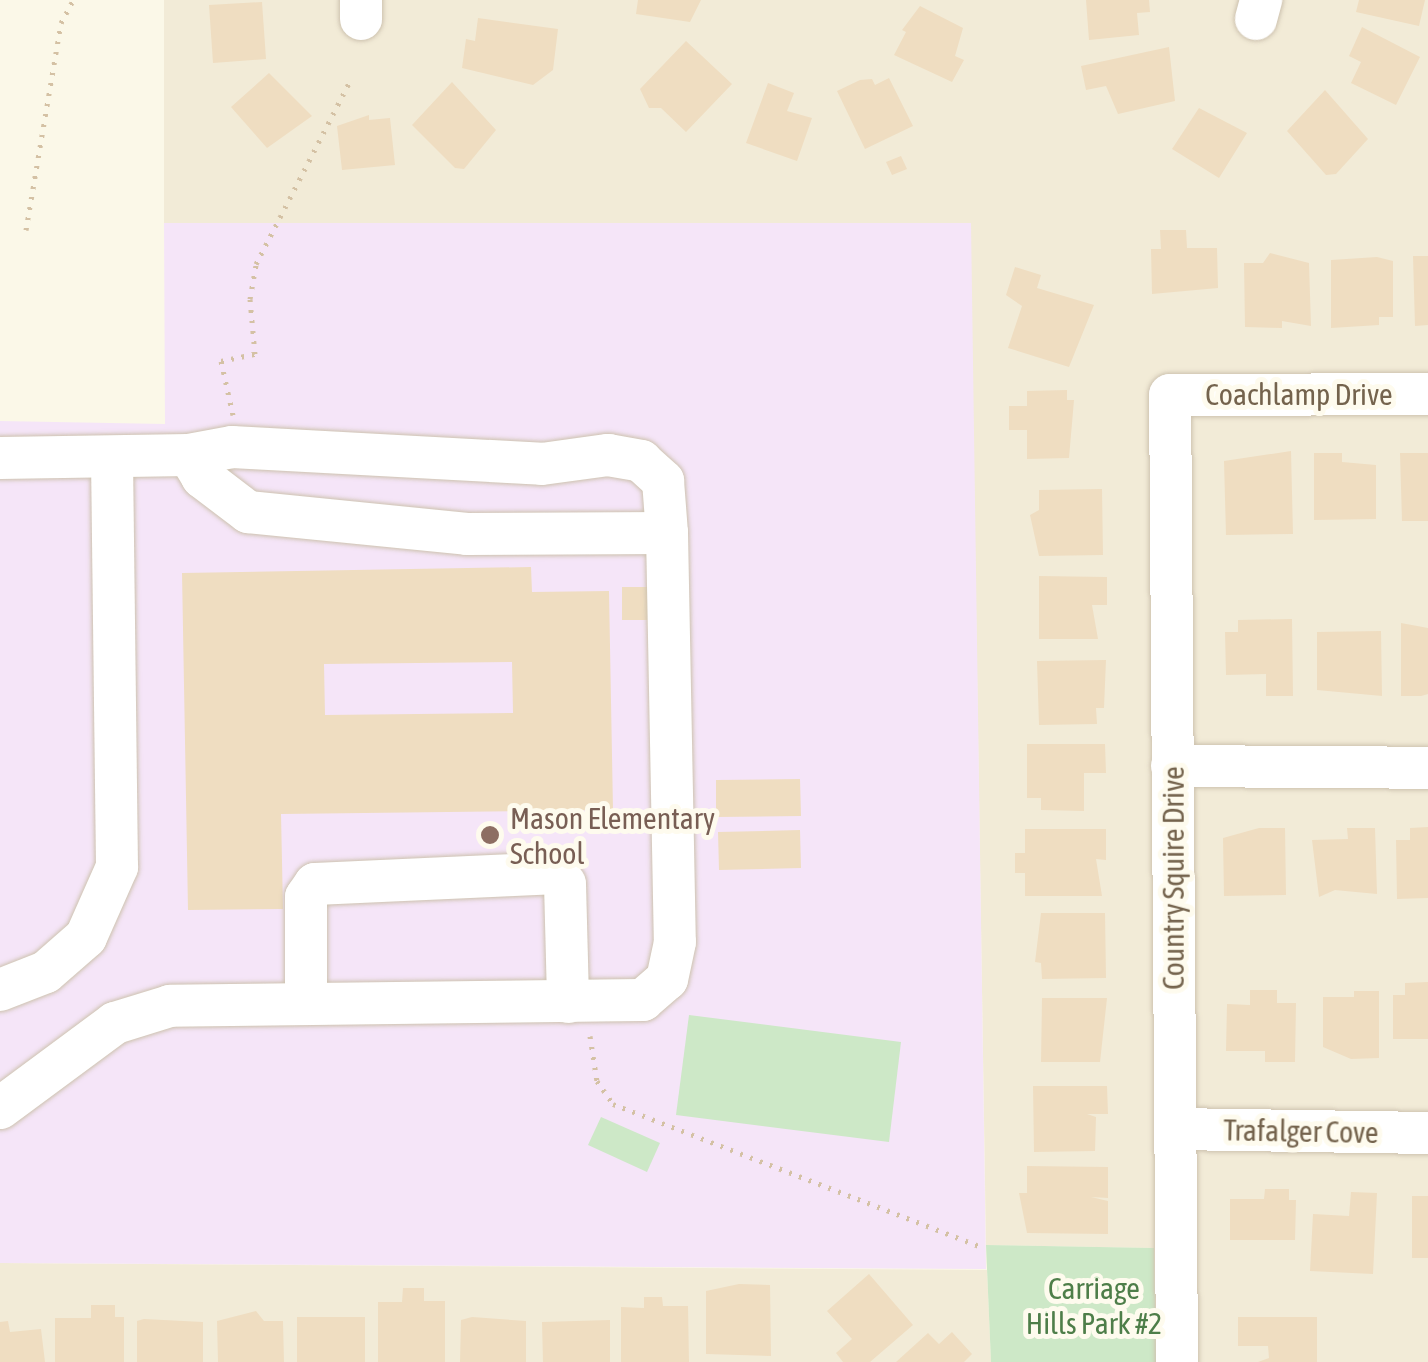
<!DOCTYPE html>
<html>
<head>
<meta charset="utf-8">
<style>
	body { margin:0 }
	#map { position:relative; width:1428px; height:1362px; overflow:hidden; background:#fbf8e8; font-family:"Asap Condensed",sans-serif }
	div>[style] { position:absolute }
	.residential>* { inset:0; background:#f2ebd7 }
	.education>* { inset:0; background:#f5e5f8 }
	.green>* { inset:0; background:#cde8c7 }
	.building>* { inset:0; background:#efddc1 }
	.path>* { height:5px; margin-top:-2.5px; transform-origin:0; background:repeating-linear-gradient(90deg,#d4c1a4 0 2.5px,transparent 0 10.5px) }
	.roads { filter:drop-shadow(0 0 2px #cdc2af) drop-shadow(0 0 2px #cdc2af) }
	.minor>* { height:42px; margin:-21px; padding:0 21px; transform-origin:21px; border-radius:21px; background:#fff }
	.dots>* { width:28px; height:28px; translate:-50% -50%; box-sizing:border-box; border:5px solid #fefbee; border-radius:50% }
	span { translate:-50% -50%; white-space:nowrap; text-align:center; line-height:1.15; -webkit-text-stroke:10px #fefbee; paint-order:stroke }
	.street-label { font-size:30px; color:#74634d }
	.education-label { font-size:30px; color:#785e54 }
	.left { translate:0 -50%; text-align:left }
	.park-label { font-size:30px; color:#4e7e49 }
</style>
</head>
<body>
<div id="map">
	<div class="residential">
		<div style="clip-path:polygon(164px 0,1428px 0,1428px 1362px,1156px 1362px,1154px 1248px,986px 1245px,970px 223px,164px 223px)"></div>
		<div style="clip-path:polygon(0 1263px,987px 1270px,991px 1362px,0 1362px)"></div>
	</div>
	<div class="education">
		<div style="clip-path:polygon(164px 223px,971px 223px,986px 1269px,0 1263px,0 421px,165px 424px)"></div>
	</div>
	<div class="green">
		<div style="clip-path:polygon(689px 1015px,901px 1042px,889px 1142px,676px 1115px)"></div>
		<div style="clip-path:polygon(601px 1117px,660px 1143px,647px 1172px,588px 1145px)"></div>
		<div style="clip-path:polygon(986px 1245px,1154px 1248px,1156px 1362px,991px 1362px)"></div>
	</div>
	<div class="building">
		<div style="clip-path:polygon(638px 0,701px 0,690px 22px,636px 14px)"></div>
		<div style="clip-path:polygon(1086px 0,1149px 0,1150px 12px,1137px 13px,1139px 35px,1089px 40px)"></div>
		<div style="clip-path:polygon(1359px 0,1425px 0,1419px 26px,1356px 12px)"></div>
		<div style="clip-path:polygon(262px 2px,266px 59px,213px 63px,209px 5px)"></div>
		<div style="clip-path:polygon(920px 6px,963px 28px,955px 56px,964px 60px,952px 82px,894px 55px,906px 32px,902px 30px)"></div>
		<div style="clip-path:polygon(478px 18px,558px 29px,553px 70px,533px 85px,462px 68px,466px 39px,475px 41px)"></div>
		<div style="clip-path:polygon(1362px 27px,1420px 57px,1396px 105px,1351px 83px,1361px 62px,1349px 56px)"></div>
		<div style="clip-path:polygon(686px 41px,732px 84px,686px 132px,661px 108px,649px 108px,640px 89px)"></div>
		<div style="clip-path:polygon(1169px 47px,1175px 101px,1118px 114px,1106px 86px,1086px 90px,1081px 66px)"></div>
		<div style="clip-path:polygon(269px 73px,312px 116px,267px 148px,231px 107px)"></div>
		<div style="clip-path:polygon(889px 78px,913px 126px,865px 149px,837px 91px,860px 80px,872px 79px,875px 85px)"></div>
		<div style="clip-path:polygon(452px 82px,496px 130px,464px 169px,455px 168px,412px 125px)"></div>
		<div style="clip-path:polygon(768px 83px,794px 93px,787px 111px,812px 118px,797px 161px,746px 143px)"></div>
		<div style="clip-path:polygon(1325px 90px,1368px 139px,1336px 174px,1326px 175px,1287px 131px)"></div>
		<div style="clip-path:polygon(1199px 108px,1247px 133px,1219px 178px,1172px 149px)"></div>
		<div style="clip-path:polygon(369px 115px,369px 120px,390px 118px,395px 165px,342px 170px,337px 126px)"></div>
		<div style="clip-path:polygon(901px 156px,907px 169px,892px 175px,886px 162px)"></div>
		<div style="clip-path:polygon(1160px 230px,1186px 230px,1187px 248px,1217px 248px,1218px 288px,1152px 294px,1151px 249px,1161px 249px)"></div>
		<div style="clip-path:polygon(1270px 253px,1309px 263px,1311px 326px,1282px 321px,1282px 328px,1245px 327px,1244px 263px,1263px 263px)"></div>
		<div style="clip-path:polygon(1413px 256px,1428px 256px,1428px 325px,1415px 326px)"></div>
		<div style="clip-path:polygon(1377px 257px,1393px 261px,1393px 317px,1379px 317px,1379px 325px,1331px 328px,1331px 260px)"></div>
		<div style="clip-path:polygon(1015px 267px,1041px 275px,1037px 288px,1094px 305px,1069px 367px,1008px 348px,1022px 306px,1006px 295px)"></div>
		<div style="clip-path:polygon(1067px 390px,1067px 400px,1074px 400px,1069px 458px,1027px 459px,1027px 430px,1009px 430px,1009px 406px,1027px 406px,1027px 391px)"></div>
		<div style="clip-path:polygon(1291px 451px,1293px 534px,1226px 535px,1224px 461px)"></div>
		<div style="clip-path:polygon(1314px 453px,1342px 453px,1342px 462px,1376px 465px,1376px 519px,1314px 520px)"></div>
		<div style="clip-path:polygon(1400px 453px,1428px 453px,1428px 521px,1402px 521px)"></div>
		<div style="clip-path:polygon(1102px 489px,1103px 555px,1039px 556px,1030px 515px,1039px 510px,1039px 490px)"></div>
		<div style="clip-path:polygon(evenodd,531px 567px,532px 592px,609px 591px,613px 810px,281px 814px,283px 909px,188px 910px,182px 573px,531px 567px,512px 662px,513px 713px,325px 715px,324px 664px,512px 662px)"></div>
		<div style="clip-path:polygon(1039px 576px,1107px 577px,1107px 605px,1092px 605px,1098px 639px,1039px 639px)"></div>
		<div style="clip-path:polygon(622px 587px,651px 587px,652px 620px,622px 620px)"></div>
		<div style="clip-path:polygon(1292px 619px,1293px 696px,1266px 696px,1266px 674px,1226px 675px,1225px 632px,1238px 632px,1238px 620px)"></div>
		<div style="clip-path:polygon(1401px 623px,1428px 628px,1428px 694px,1421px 696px,1401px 696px)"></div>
		<div style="clip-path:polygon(1381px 631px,1382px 696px,1317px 690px,1317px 632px)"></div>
		<div style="clip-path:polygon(1106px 660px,1104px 708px,1096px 708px,1097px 724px,1039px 725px,1037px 661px)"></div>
		<div style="clip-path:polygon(1027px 744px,1105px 744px,1106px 773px,1084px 773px,1084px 811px,1041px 810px,1041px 798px,1027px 798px)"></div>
		<div style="clip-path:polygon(800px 779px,801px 816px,716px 817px,716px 780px)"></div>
		<div style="clip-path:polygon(1428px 827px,1428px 898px,1397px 899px,1396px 840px,1410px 840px,1410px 828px)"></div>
		<div style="clip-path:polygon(1259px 828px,1285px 828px,1286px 895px,1224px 896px,1223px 838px)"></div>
		<div style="clip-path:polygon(1347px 828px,1375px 828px,1377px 894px,1335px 890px,1319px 897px,1312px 840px,1348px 839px)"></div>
		<div style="clip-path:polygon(1025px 829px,1106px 829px,1106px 860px,1096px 859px,1102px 896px,1025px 896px,1025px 873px,1015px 873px,1015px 853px,1025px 853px)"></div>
		<div style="clip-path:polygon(800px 830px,801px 868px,719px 870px,718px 832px)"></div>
		<div style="clip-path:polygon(1041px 913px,1105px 913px,1106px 978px,1042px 979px,1041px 963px,1035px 962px)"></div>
		<div style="clip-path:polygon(1428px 982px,1428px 1039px,1393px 1039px,1393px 995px,1405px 995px,1405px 983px)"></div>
		<div style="clip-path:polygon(1250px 990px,1277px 990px,1277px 1003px,1296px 1003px,1295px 1062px,1265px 1062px,1265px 1051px,1226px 1051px,1227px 1004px,1250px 1005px)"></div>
		<div style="clip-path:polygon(1354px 991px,1379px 991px,1379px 1058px,1351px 1059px,1323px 1047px,1323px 997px,1354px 997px)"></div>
		<div style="clip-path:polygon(1042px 998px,1107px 998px,1100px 1062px,1041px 1062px)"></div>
		<div style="clip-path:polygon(1033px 1086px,1107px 1086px,1108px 1114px,1087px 1114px,1096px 1117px,1095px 1151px,1034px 1152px)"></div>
		<div style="clip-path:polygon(1027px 1166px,1108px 1167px,1108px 1198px,1091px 1197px,1108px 1201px,1108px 1234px,1027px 1233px,1019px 1193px,1027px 1193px)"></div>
		<div style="clip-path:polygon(1265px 1189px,1289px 1189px,1289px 1200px,1296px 1200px,1295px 1240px,1230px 1240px,1230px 1199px,1264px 1199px)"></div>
		<div style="clip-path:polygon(1351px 1192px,1377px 1193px,1373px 1274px,1310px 1271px,1313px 1214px,1349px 1216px)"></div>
		<div style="clip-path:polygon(1412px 1196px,1428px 1196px,1428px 1258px,1412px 1258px)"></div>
		<div style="clip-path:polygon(869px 1274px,913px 1325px,870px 1362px,843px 1362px,836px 1353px,852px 1339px,827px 1311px)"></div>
		<div style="clip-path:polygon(739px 1284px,770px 1285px,771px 1356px,706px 1354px,706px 1291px)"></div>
		<div style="clip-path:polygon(403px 1288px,424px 1288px,424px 1301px,445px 1301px,445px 1362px,378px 1362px,378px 1302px,402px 1302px)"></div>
		<div style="clip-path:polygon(644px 1297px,662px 1297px,663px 1306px,688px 1306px,689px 1362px,621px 1362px,621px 1307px,644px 1308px)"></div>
		<div style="clip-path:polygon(91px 1305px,115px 1305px,115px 1317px,124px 1317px,124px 1362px,55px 1362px,55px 1318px,91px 1318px)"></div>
		<div style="clip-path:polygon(256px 1311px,264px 1321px,283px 1321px,284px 1362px,218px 1362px,217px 1321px)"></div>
		<div style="clip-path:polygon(297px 1317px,365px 1317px,365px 1362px,297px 1362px)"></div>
		<div style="clip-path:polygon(472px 1317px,526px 1321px,526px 1362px,460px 1362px,461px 1320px)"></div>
		<div style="clip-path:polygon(1238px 1317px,1317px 1317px,1317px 1362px,1258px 1362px,1269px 1358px,1268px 1346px,1238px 1346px)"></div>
		<div style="clip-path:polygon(144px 1319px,203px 1322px,203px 1362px,137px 1362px,137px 1321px)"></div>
		<div style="clip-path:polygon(610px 1320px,610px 1362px,543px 1362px,542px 1322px)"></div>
		<div style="clip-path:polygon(8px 1321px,10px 1332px,41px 1329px,45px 1362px,0 1362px,0 1322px)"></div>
		<div style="clip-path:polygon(952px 1332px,972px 1354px,964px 1362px,896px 1362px,928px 1333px,939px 1344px)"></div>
	</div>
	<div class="path">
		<div style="left:26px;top:230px;width:210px;rotate:-80.4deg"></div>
		<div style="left:61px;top:23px;width:26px;rotate:-62deg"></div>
		<div style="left:233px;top:415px;width:55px;rotate:-102.5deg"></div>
		<div style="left:221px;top:361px;width:35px;rotate:-12deg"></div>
		<div style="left:255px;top:354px;width:55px;rotate:-95.2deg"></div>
		<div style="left:250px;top:299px;width:36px;rotate:-80deg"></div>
		<div style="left:256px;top:264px;width:208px;rotate:-62.8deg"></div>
		<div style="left:590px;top:1036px;width:46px;rotate:81.2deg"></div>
		<div style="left:597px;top:1081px;width:28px;rotate:55deg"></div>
		<div style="left:613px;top:1104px;width:393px;rotate:21.2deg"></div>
	</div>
	<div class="roads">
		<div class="minor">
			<div style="left:361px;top:19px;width:19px;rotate:-90deg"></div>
			<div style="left:1256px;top:19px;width:20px;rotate:-75deg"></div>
			<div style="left:189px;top:455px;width:26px;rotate:59deg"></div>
			<div style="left:202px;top:477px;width:58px;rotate:37.3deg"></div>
			<div style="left:248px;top:512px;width:220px;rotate:5.7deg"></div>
			<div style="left:467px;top:534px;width:200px;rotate:-0.3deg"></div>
			<div style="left:0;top:458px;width:189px;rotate:-0.9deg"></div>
			<div style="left:189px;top:455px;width:44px;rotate:-10.5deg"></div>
			<div style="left:232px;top:447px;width:310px;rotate:3.1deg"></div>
			<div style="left:542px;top:464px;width:67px;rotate:-7.8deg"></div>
			<div style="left:608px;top:455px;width:34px;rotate:10deg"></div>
			<div style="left:641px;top:461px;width:30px;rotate:42deg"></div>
			<div style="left:663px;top:481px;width:52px;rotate:85.6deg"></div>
			<div style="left:667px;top:533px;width:409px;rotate:88.9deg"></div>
			<div style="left:675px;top:942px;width:38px;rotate:102deg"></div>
			<div style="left:667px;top:979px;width:32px;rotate:139deg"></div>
			<div style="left:643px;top:1000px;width:473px;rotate:179.3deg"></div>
			<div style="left:170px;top:1006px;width:58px;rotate:162.8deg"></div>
			<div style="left:115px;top:1023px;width:143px;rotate:143.5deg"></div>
			<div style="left:1172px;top:766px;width:256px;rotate:0.4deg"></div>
			<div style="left:0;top:990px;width:49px;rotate:-21.4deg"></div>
			<div style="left:46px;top:972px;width:53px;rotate:-41.2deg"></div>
			<div style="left:86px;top:937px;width:77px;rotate:-66.1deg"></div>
			<div style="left:117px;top:867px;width:410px;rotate:-90.7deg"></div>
			<div style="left:306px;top:1002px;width:105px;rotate:-90deg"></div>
			<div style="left:306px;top:897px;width:16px;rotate:-55deg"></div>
			<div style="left:315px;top:884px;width:243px;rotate:-2.6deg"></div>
			<div style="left:558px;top:873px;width:13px;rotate:58deg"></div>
			<div style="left:565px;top:884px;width:118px;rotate:88.5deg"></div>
			<div style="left:1175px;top:1129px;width:253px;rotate:0.9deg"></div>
			<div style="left:1177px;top:1362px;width:967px;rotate:-90.41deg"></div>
			<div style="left:1170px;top:395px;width:258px;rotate:-0.2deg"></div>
		</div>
	</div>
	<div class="dots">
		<div style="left:490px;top:835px;background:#8d6e63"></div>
	</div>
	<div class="street-label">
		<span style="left:1299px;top:394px">Coachlamp Drive</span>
		<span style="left:1173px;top:878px;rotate:-90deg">Country Squire Drive</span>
		<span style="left:1301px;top:1131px;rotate:1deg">Trafalger Cove</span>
	</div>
	<div class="education-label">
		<span class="left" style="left:510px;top:835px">Mason Elementary<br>School</span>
	</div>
	<div class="park-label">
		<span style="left:1094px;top:1305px">Carriage<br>Hills Park #2</span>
	</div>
</div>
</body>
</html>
